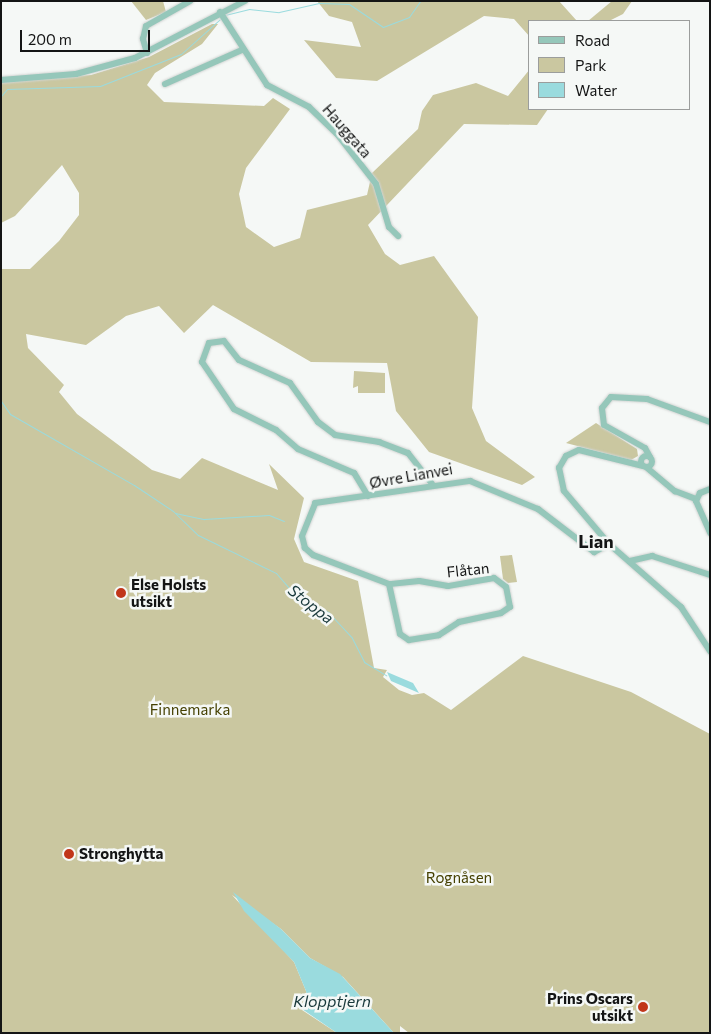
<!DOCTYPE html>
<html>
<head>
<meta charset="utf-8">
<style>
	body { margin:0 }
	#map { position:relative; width:711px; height:1034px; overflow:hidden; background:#f5f8f6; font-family:Commissioner,sans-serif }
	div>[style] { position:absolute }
	.green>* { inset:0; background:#cac7a0 }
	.water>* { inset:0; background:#9adbde }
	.stream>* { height:1px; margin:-0.5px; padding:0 0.5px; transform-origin:0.5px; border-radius:0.5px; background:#9adbde }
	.roads { filter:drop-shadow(0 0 1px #d1d4d2) drop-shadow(0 0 1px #d1d4d2) }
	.minor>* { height:6px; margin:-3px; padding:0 3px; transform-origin:3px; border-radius:3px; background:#95c7ba }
	.minor>.ring { margin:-3px; padding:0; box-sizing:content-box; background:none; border:6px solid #95c7ba; border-radius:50% }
	.dots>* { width:14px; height:14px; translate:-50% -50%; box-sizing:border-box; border:2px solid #f5f8f6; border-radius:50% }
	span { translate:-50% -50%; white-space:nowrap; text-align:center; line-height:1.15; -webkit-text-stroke:5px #f5f8f6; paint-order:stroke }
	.street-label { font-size:15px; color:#141515 }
	.poi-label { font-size:15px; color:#141515; font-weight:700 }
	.left { translate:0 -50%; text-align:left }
	.right { translate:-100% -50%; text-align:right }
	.park-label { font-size:15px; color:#454001 }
	.water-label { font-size:16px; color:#18383a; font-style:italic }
	.quarter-label { font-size:18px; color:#141515; font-weight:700 }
	.frame { position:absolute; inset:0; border:2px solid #141515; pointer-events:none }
	.legend { position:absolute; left:528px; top:20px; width:162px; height:90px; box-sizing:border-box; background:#f5f8f6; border:1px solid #9b9d9c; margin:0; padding:6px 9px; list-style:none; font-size:15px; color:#141515 }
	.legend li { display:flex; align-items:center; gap:10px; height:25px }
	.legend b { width:25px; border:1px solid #9b9d9c }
	.scale { position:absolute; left:20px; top:30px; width:130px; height:22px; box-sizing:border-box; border:2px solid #141515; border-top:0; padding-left:6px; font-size:15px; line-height:18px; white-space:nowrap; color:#141515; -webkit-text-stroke:4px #f5f8f6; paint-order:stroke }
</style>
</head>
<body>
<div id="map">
	<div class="green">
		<div style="clip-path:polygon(131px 1px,163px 1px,166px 12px,146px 20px)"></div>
		<div style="clip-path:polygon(317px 1px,559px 1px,577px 21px,530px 21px,530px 37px,514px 19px,484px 16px,377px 81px,336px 78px,304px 40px,361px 47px,352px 22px,329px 16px)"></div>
		<div style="clip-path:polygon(612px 1px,632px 1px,623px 14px,609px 21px,588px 21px)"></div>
		<div style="clip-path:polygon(212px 24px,218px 24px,202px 44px,155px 73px,147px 85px,164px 102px,264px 106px,273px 98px,290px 109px,246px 168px,239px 194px,246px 227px,274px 247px,300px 238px,307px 210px,367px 195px,372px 173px,418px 129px,422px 111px,433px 95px,476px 83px,508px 96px,530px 69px,530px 109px,548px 109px,537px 125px,464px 124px,368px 225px,385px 254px,400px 265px,434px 256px,478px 317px,472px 408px,486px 441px,535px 477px,522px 485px,429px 452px,396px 411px,387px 363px,311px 362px,213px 305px,184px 333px,159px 306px,126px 316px,86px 345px,26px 334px,28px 348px,64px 385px,59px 392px,77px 414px,152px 470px,180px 479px,202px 458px,278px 490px,269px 464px,304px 498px,294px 539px,304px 562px,358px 581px,374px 668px,387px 670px,383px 677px,399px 690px,412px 695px,424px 693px,451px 710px,523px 656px,631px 692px,710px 734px,710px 1033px,409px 1033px,400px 1026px,400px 1033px,394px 1033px,343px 977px,310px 958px,281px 929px,232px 895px,294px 962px,306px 991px,308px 1001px,302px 1010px,337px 1033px,1px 1033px,1px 269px,30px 269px,59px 241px,79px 215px,79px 193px,62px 165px,15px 216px,1px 223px,1px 82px,91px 75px,149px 57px)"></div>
		<div style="clip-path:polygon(354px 371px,385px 373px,385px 393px,358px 393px,358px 386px,353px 388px)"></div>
		<div style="clip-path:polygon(596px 423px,637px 449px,638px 456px,631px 460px,566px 443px)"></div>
		<div style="clip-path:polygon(512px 555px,517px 582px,508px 583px,503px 579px,500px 556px)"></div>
	</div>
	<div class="water">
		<div style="clip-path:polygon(387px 672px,413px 683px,419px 693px,391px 681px)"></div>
		<div style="clip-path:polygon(233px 892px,281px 929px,310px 958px,340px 974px,394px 1033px,337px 1033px,302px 1009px,308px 1001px,306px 991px,294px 962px,244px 911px)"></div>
	</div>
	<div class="stream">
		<div style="left:225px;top:15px;width:25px;rotate:-14deg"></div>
		<div style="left:249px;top:9px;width:30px;rotate:6deg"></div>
		<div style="left:279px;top:12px;width:41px;rotate:-12.7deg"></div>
		<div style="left:319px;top:3px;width:30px;rotate:2deg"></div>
		<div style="left:349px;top:4px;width:41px;rotate:34.1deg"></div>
		<div style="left:383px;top:27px;width:28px;rotate:-21deg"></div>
		<div style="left:409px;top:17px;width:19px;rotate:-55deg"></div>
		<div style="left:1px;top:96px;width:9px;rotate:-49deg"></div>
		<div style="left:7px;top:89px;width:93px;rotate:-1.8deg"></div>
		<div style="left:100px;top:86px;width:87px;rotate:-21.6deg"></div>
		<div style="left:181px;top:54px;width:52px;rotate:-41.9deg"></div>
		<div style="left:1px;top:401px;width:16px;rotate:55deg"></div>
		<div style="left:10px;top:414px;width:143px;rotate:29.8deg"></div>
		<div style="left:134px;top:485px;width:47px;rotate:33.7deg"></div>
		<div style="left:173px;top:511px;width:35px;rotate:44deg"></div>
		<div style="left:198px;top:535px;width:87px;rotate:26deg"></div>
		<div style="left:276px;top:573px;width:28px;rotate:49deg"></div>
		<div style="left:294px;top:594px;width:40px;rotate:28deg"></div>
		<div style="left:329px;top:613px;width:34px;rotate:47deg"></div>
		<div style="left:352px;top:638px;width:27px;rotate:63deg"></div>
		<div style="left:364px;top:662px;width:26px;rotate:31deg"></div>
		<div style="left:175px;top:513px;width:30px;rotate:12deg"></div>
		<div style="left:204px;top:519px;width:65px;rotate:-3.5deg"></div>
		<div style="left:269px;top:515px;width:16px;rotate:22deg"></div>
	</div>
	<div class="roads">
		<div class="minor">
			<div style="left:220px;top:12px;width:87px;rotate:57.2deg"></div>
			<div style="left:267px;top:85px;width:47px;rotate:27.6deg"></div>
			<div style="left:309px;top:107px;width:39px;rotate:44deg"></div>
			<div style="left:337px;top:134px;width:63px;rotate:52deg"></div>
			<div style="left:376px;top:184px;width:45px;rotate:73.2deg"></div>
			<div style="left:389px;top:227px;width:13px;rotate:45deg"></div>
			<div style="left:147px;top:53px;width:15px;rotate:-106deg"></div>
			<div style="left:143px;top:39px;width:13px;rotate:-77deg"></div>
			<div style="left:146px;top:26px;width:51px;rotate:-29.6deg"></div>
			<div style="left:1px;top:80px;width:75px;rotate:-4.6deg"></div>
			<div style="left:76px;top:74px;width:61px;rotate:-15.2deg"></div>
			<div style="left:135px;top:58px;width:124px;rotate:-27.4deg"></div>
			<div style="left:165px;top:84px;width:84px;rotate:-23.8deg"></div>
			<div class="ring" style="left:640.5px;top:455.5px;width:5px;height:5px"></div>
			<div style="left:650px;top:457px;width:10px;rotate:-119deg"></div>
			<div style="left:645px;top:448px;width:47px;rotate:-150.7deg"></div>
			<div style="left:604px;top:425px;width:17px;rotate:-97deg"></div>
			<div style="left:602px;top:408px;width:14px;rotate:-51deg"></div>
			<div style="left:611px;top:397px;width:36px;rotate:3deg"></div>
			<div style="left:647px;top:399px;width:67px;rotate:20.1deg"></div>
			<div style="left:646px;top:467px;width:38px;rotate:40deg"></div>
			<div style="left:675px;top:491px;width:22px;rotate:21deg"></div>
			<div style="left:710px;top:489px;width:11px;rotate:158deg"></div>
			<div style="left:700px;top:493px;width:9px;rotate:117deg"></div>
			<div style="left:696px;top:501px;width:35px;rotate:66deg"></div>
			<div style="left:368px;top:496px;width:27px;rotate:-121deg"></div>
			<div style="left:354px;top:473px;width:61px;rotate:-156.8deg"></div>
			<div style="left:298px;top:449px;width:29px;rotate:-139deg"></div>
			<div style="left:276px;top:430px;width:47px;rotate:-153.4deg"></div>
			<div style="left:234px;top:409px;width:57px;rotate:-124.2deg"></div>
			<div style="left:202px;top:362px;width:20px;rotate:-70deg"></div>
			<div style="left:209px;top:343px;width:15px;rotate:-8deg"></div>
			<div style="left:224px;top:341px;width:24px;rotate:52deg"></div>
			<div style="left:239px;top:360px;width:56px;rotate:24.3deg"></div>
			<div style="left:290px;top:383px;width:48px;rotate:54.3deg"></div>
			<div style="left:318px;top:422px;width:21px;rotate:37deg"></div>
			<div style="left:335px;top:435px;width:45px;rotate:9deg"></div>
			<div style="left:379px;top:442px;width:31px;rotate:21deg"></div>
			<div style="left:408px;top:453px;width:39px;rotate:52deg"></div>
			<div style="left:609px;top:544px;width:70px;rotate:-130.3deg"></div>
			<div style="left:564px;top:491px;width:24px;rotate:-102deg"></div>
			<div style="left:559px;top:468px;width:14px;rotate:-60deg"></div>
			<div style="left:566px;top:456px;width:14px;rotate:-25deg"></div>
			<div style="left:579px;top:450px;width:66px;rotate:14deg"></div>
			<div style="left:609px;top:544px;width:96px;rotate:41.2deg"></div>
			<div style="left:681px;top:607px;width:53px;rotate:56.6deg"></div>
			<div style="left:630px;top:561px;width:23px;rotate:-13deg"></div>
			<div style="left:652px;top:556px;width:61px;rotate:18.1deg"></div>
			<div style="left:389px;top:584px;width:51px;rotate:77.6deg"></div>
			<div style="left:400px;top:634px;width:11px;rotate:34deg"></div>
			<div style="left:409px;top:640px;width:30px;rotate:-9deg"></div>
			<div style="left:439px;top:635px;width:24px;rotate:-33deg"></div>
			<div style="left:459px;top:622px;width:43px;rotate:-12.1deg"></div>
			<div style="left:501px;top:613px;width:11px;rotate:-34deg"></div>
			<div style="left:510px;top:607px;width:20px;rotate:-101deg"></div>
			<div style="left:506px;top:587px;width:15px;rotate:-143deg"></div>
			<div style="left:494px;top:578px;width:47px;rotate:170.1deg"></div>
			<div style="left:448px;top:586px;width:29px;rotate:-170deg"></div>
			<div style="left:419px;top:581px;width:30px;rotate:174deg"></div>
			<div style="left:389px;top:584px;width:81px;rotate:-159.1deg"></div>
			<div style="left:313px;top:555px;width:11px;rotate:-139deg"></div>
			<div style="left:305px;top:548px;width:12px;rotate:-104deg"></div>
			<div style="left:302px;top:536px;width:35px;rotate:-68deg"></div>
			<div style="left:315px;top:503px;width:157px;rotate:-8.1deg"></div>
			<div style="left:470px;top:481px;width:74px;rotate:22.4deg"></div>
			<div style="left:538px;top:509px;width:71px;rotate:37.5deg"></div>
			<div style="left:594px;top:552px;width:17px;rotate:-28deg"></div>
		</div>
	</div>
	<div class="dots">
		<div style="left:121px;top:593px;background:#c1361a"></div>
		<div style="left:69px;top:854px;background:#c1361a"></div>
		<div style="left:643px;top:1007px;background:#c1361a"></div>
	</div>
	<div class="street-label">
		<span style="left:347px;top:131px;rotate:49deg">Hauggata</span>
		<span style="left:411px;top:476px;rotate:-10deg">Øvre Lianvei</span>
		<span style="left:468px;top:570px;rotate:-6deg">Flåtan</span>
	</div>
	<div class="poi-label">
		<span class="left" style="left:131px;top:593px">Else Holsts<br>utsikt</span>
		<span class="left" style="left:79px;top:854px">Stronghytta</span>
		<span class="right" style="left:633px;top:1007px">Prins Oscars<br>utsikt</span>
	</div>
	<div class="park-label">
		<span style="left:190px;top:710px">Finnemarka</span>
		<span style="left:459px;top:878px">Rognåsen</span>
	</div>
	<div class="water-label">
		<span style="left:311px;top:604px;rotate:38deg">Stoppa</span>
		<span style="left:332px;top:1001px">Klopptjern</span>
	</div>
	<div class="quarter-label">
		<span style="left:596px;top:541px">Lian</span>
	</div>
	<div class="frame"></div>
	<ul class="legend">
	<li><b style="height:6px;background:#95c7ba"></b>Road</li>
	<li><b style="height:14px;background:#cac7a0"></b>Park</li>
	<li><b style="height:14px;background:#9adbde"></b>Water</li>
	</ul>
	<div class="scale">200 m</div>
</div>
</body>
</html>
